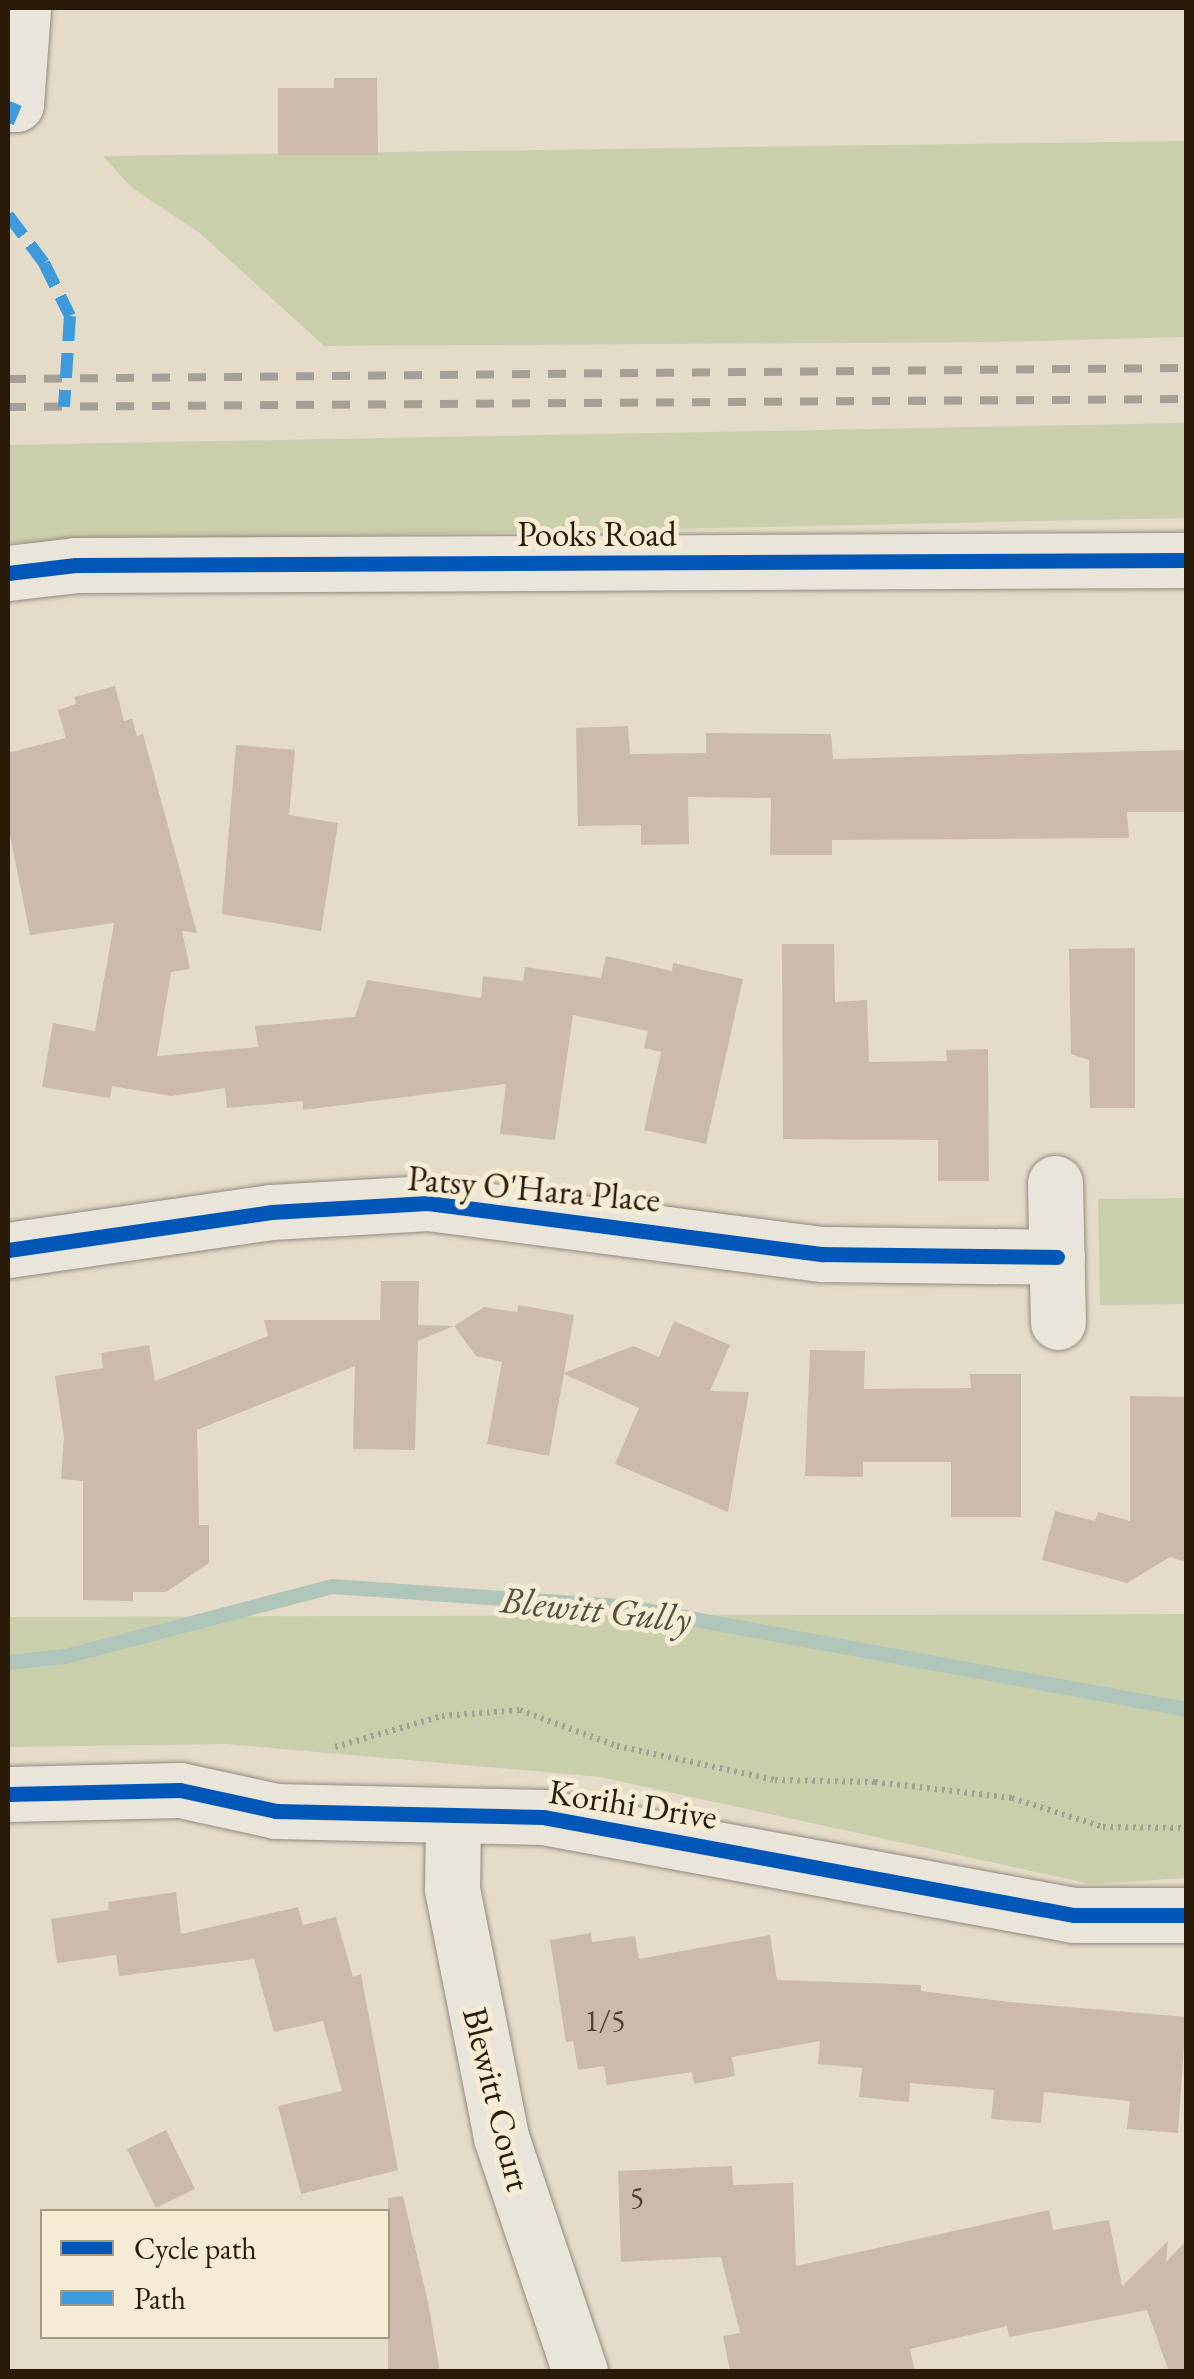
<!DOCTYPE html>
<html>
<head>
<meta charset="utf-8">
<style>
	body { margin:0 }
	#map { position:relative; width:1194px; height:2379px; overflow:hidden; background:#e4dcc8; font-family:"EB Garamond",serif }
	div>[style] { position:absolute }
	.green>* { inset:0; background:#cacfab }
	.stream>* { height:15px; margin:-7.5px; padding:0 7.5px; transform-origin:7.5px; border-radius:7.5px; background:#b1c6ba }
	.building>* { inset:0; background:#ccbaad }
	.path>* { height:6px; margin-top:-3px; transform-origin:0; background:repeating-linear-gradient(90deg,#a4a096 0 2.5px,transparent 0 7.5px) }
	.roads { filter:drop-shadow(0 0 2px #928c7e) drop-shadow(0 0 2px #928c7e) }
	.minor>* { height:55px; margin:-27.5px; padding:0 27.5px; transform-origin:27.5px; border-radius:27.5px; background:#eae5db }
	.rail>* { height:8px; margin-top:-4px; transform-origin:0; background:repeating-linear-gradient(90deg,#a4a096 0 18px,transparent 0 36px) }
	.quiet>* { height:12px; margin-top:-6px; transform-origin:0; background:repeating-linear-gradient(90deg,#3d9bdd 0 25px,transparent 0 37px) }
	.cycleway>* { height:15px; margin:-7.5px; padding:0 7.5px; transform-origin:7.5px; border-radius:7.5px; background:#0057b8 }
	span { translate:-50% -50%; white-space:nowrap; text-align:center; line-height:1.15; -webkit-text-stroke:10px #f6ecd3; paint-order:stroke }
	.number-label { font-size:30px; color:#524231 }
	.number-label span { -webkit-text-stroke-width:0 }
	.street-label { font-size:35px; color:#2a1a08 }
	.water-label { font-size:38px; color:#525344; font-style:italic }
	.frame { position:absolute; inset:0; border:10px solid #2a1a08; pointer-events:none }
	.legend { position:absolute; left:40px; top:2209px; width:350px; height:130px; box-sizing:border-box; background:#f6ecd3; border:2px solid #a49882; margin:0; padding:12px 18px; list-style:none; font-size:30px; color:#2a1a08 }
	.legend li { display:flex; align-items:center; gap:20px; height:50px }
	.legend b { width:50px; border:2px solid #a49882 }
</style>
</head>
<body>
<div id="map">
	<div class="green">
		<div style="clip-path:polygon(1186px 141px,1186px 337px,992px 342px,324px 346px,200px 233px,132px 188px,103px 156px)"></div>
		<div style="clip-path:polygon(1186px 423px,1186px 518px,8px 543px,8px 445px)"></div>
		<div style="clip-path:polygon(1186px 1198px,1186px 1304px,1100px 1305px,1098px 1199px)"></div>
		<div style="clip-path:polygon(1186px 1614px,1186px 1878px,1091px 1884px,600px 1777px,227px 1744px,8px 1747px,8px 1617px)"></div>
	</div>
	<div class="stream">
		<div style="left:8px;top:1662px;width:57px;rotate:-6deg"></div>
		<div style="left:65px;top:1656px;width:276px;rotate:-14.7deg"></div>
		<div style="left:332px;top:1586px;width:298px;rotate:4deg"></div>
		<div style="left:629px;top:1607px;width:566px;rotate:10.38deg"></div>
	</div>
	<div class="building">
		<div style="clip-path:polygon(334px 78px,377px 78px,378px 155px,278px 155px,278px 88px,334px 88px)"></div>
		<div style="clip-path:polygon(115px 686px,124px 721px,132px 719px,137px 736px,143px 734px,197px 933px,182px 931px,190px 969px,171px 972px,157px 1056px,258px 1047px,255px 1026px,355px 1017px,367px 980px,481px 998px,483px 976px,523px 981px,525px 967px,601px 978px,606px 956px,672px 971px,673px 963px,743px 979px,706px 1144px,644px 1130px,661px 1052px,644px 1048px,648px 1031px,573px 1015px,555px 1140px,500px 1134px,506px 1084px,303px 1110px,303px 1101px,227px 1108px,225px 1088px,171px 1096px,112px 1086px,110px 1098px,42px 1087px,53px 1023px,95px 1031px,114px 923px,30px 935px,8px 826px,8px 753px,66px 738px,58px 710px,76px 704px,74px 697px)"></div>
		<div style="clip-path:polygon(628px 726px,630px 754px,706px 753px,706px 733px,831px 734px,833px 759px,1186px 750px,1186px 812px,1127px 812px,1129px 838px,832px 840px,832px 855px,770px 855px,771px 798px,688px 797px,689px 844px,641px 845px,641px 825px,578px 826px,576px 728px)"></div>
		<div style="clip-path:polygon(236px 745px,295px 750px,289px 815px,338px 823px,321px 931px,222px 914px)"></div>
		<div style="clip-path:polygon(782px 944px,834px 944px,835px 1002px,867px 1000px,869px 1062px,947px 1061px,946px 1050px,988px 1049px,989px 1181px,938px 1181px,938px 1140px,783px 1139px)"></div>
		<div style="clip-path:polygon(1135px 948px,1135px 1108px,1090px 1108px,1089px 1060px,1071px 1054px,1069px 949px)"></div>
		<div style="clip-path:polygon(381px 1281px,419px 1281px,418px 1325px,454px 1326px,418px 1341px,415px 1450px,353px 1449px,355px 1366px,197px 1430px,199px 1525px,209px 1525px,209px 1563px,166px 1592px,133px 1592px,133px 1601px,83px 1600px,83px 1481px,61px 1479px,64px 1438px,55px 1376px,103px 1368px,101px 1353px,149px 1345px,155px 1381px,268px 1336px,264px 1320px,380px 1320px)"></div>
		<div style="clip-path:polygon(518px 1305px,574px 1315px,564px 1373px,633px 1346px,659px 1357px,674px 1321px,730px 1345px,710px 1391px,749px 1392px,728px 1512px,615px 1464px,639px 1408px,564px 1374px,549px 1456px,487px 1444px,502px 1362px,476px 1356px,454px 1326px,484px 1307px,517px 1312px)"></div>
		<div style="clip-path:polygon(810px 1350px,865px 1351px,864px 1389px,971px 1388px,970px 1374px,1021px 1374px,1021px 1517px,951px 1517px,951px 1462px,863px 1462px,863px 1477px,805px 1476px)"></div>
		<div style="clip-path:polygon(1130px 1396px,1186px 1397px,1186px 1562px,1170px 1557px,1127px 1583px,1042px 1560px,1055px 1511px,1095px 1521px,1098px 1512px,1130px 1521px)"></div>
		<div style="clip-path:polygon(176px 1892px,181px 1934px,298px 1907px,303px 1925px,336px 1917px,353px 1977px,361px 1974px,398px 2170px,301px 2194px,278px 2106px,342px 2091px,323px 2021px,274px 2032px,254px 1959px,119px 1976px,116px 1955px,57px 1963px,51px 1919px,109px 1910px,108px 1902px)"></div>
		<div style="clip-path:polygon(591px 1933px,592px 1942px,635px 1936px,639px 1959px,770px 1935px,777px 1980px,921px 1985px,921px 1991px,1010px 2002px,1186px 2017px,1178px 2133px,1127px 2129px,1130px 2101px,1044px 2092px,1041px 2123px,991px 2119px,994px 2090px,910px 2083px,909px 2102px,859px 2097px,862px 2068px,818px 2064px,820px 2041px,732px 2057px,735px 2076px,694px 2084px,692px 2072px,607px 2085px,604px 2066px,578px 2070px,573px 2041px,566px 2042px,550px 1940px)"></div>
		<div style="clip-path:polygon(166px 2130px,195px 2189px,156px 2208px,127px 2149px)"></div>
		<div style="clip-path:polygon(732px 2166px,733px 2185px,793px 2183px,796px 2266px,1049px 2210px,1053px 2230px,1109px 2220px,1122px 2286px,1168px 2241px,1166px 2262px,1186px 2241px,1186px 2372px,1169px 2372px,1147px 2310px,1009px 2337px,1007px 2326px,910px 2349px,915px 2372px,730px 2372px,723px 2336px,740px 2333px,721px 2257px,621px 2262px,618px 2171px)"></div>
		<div style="clip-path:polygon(403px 2196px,428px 2302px,440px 2372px,388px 2372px,388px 2198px)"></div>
	</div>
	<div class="path">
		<div style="left:335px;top:1747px;width:111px;rotate:-16.2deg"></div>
		<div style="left:442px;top:1716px;width:78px;rotate:-4.4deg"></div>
		<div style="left:520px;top:1710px;width:103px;rotate:20.4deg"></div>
		<div style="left:617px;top:1746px;width:162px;rotate:12.1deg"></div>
		<div style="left:775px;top:1780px;width:100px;rotate:1.1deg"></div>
		<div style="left:875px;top:1782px;width:138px;rotate:6.7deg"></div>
		<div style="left:1012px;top:1798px;width:96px;rotate:17.7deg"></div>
		<div style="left:1103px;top:1827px;width:83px;rotate:0.7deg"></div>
	</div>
	<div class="roads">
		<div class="minor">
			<div style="left:8px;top:104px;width:8px"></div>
			<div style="left:16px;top:104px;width:96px;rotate:-85.8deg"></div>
			<div style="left:8px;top:573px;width:68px;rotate:-6.7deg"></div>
			<div style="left:76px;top:565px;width:1110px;rotate:-0.26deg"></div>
			<div style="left:1055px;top:1183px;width:139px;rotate:88.8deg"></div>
			<div style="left:8px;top:1250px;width:266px;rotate:-8.2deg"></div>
			<div style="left:271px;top:1212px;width:157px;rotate:-3.3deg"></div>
			<div style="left:428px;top:1203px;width:398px;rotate:7.4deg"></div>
			<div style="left:823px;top:1254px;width:234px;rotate:0.7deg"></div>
			<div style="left:8px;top:1794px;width:172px;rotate:-1.3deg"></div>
			<div style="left:180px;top:1790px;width:98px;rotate:12.3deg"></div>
			<div style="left:276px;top:1811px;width:267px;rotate:1.3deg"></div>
			<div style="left:543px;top:1817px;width:540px;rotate:10.46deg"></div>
			<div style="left:1074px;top:1915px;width:112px"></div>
			<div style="left:453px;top:1819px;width:70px;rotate:90.8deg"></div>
			<div style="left:452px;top:1889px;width:253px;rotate:78.8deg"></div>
			<div style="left:501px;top:2137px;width:248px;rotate:71.4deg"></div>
		</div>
	</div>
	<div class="rail">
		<div style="left:8px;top:379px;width:1178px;rotate:-0.54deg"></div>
		<div style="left:8px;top:407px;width:1178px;rotate:-0.39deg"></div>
	</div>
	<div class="quiet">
		<div style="left:8px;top:123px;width:21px;rotate:-67deg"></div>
		<div style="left:8px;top:215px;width:60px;rotate:53.1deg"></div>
		<div style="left:44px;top:263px;width:59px;rotate:63.9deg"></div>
		<div style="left:70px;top:316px;width:91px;rotate:93.8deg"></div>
	</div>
	<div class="cycleway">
		<div style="left:8px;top:573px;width:68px;rotate:-6.7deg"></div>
		<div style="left:76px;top:565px;width:1110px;rotate:-0.26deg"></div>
		<div style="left:8px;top:1250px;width:266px;rotate:-8.2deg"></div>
		<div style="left:271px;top:1212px;width:157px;rotate:-3.3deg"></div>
		<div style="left:428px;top:1203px;width:398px;rotate:7.4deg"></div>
		<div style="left:823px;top:1254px;width:234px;rotate:0.7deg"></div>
		<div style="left:8px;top:1794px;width:172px;rotate:-1.3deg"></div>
		<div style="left:180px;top:1790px;width:98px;rotate:12.3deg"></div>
		<div style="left:276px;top:1811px;width:267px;rotate:1.3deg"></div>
		<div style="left:543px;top:1817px;width:540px;rotate:10.46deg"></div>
		<div style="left:1074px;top:1915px;width:112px"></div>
	</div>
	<div class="number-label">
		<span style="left:605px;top:2021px">1/5</span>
		<span style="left:637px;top:2198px">5</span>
	</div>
	<div class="street-label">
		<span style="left:597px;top:534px">Pooks Road</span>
		<span style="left:534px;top:1189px;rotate:5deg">Patsy O'Hara Place</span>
		<span style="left:633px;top:1804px;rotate:9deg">Korihi Drive</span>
		<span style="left:497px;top:2099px;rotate:76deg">Blewitt Court</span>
	</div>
	<div class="water-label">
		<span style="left:596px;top:1609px;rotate:6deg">Blewitt Gully</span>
	</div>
	<div class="frame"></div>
	<ul class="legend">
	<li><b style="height:12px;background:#0057b8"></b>Cycle path</li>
	<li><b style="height:12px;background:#3d9bdd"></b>Path</li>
	</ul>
</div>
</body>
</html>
